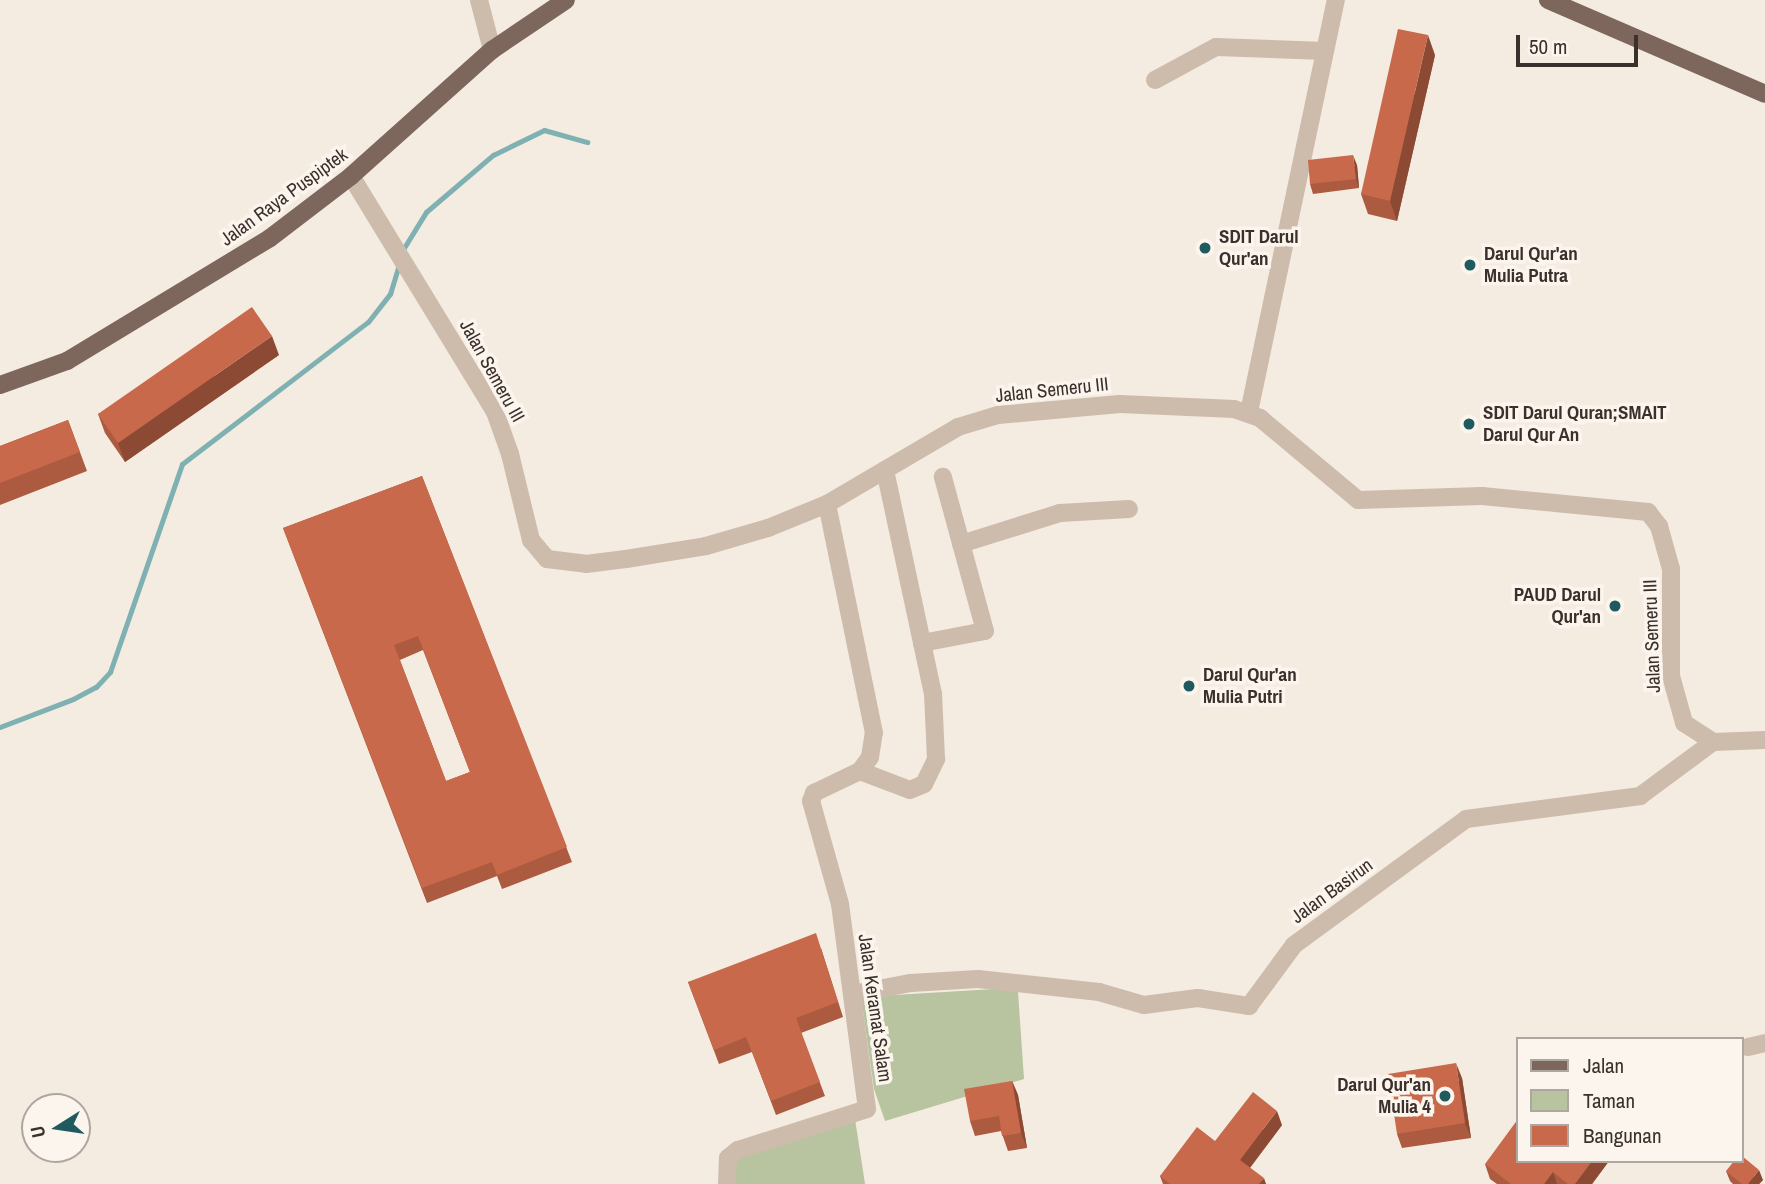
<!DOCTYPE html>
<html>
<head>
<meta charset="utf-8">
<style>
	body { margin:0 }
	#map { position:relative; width:1765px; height:1184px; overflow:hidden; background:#f4ebe1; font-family:"Archivo Narrow",sans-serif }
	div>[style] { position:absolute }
	.green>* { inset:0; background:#b8c4a0 }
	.stream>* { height:5px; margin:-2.5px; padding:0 2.5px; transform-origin:2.5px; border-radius:2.5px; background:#7fb0b2 }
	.minor>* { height:18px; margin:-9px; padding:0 9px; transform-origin:9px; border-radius:9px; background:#cdbbac }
	.major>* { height:18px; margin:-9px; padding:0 9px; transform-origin:9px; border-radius:9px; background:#7d675c }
	.wall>* { inset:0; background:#ac5a40 }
	.shaded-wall>* { inset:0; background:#8c4a34 }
	.building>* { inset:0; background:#c8694b }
	.dots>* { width:19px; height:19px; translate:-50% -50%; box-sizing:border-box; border:4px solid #fbf5ee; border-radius:50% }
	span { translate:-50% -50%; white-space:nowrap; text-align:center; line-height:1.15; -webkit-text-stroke:7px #fbf5ee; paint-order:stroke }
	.street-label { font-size:19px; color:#3b302b }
	.poi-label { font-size:19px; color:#3b302b; font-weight:700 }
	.left { translate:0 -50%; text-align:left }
	.right { translate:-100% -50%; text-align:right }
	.legend { position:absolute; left:1516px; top:1037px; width:228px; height:126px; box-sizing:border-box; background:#fbf5ee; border:2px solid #aea6a0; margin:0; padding:9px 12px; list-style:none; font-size:21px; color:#3b302b }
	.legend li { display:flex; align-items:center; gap:14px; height:35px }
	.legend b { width:35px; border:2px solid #aea6a0 }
	.north { position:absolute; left:21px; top:1093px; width:70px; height:70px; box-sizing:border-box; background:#fbf5ee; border:2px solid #aea6a0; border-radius:50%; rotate:258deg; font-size:19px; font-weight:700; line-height:28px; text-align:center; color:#3b302b }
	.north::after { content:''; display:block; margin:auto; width:24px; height:32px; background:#1f5a5e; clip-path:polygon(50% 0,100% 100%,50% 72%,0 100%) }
	.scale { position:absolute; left:1516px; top:35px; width:122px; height:32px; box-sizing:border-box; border:4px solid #3b302b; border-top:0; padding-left:9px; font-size:21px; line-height:24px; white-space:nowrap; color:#3b302b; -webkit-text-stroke:5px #fbf5ee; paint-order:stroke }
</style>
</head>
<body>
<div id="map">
	<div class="green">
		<div style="clip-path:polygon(994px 989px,1018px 992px,1024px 1079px,885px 1121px,874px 1089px,861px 997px)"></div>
		<div style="clip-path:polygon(855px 1119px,865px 1184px,733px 1184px,736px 1159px)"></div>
	</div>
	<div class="stream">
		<div style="left:402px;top:251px;width:46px;rotate:-58.4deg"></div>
		<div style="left:426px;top:212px;width:88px;rotate:-40.4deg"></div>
		<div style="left:493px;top:155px;width:57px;rotate:-26.1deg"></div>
		<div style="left:544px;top:130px;width:45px;rotate:15.6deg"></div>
		<div style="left:0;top:727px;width:78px;rotate:-21deg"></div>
		<div style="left:73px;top:699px;width:26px;rotate:-28deg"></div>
		<div style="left:96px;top:687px;width:21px;rotate:-47deg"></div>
		<div style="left:110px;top:672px;width:220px;rotate:-70.9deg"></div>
		<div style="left:182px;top:464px;width:234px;rotate:-37.4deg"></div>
		<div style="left:368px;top:322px;width:36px;rotate:-52deg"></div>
		<div style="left:390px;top:294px;width:31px;rotate:-73deg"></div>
	</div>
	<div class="minor">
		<div style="left:479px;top:0;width:52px;rotate:75.4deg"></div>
		<div style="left:1155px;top:80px;width:69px;rotate:-28.4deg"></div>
		<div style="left:1216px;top:47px;width:109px;rotate:2.1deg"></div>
		<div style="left:351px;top:176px;width:276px;rotate:58.6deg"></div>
		<div style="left:495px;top:412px;width:45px;rotate:70.3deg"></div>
		<div style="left:510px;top:454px;width:89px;rotate:76.3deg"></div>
		<div style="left:531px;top:540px;width:25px;rotate:50deg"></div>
		<div style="left:547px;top:559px;width:39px;rotate:7deg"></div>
		<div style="left:586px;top:564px;width:40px;rotate:-7.1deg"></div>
		<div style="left:626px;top:559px;width:81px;rotate:-9.2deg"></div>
		<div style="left:706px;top:546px;width:65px;rotate:-16.2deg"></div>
		<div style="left:768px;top:528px;width:64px;rotate:-22.1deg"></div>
		<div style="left:827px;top:504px;width:152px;rotate:-30.4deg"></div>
		<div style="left:958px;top:427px;width:42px;rotate:-16.7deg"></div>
		<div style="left:998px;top:415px;width:122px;rotate:-5.2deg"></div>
		<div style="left:1120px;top:404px;width:114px;rotate:2.5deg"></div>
		<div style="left:1234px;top:409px;width:28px;rotate:19deg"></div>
		<div style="left:1260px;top:418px;width:128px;rotate:39.9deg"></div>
		<div style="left:1358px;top:500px;width:124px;rotate:-1.8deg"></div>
		<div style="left:1482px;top:496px;width:167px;rotate:5.5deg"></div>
		<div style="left:1648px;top:512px;width:18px;rotate:52deg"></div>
		<div style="left:1659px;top:526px;width:45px;rotate:74.4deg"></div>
		<div style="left:1671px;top:569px;width:107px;rotate:90deg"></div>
		<div style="left:1671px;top:676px;width:49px;rotate:74.5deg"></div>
		<div style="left:1684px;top:723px;width:35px;rotate:33deg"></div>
		<div style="left:1713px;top:742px;width:52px;rotate:-2.2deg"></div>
		<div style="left:1249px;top:412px;width:421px;rotate:-78.1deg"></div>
		<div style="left:961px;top:544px;width:104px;rotate:-17.4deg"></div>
		<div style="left:1060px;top:513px;width:69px;rotate:-3.3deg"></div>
		<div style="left:922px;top:643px;width:64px;rotate:-10.8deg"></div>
		<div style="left:985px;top:631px;width:160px;rotate:-105.3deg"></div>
		<div style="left:860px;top:771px;width:53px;rotate:20.8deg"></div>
		<div style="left:910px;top:790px;width:15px;rotate:-23deg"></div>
		<div style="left:924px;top:784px;width:28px;rotate:-64deg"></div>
		<div style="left:936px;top:759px;width:65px;rotate:-92.6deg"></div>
		<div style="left:933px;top:694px;width:229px;rotate:-102.1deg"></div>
		<div style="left:852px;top:994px;width:60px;rotate:-10.6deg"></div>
		<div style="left:911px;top:983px;width:67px;rotate:-3.4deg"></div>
		<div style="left:978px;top:979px;width:122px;rotate:6.1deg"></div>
		<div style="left:1099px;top:992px;width:47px;rotate:16.1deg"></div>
		<div style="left:1144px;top:1005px;width:54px;rotate:-7.4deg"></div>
		<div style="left:1198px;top:998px;width:52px;rotate:8.9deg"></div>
		<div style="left:1249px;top:1006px;width:76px;rotate:-53.6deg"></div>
		<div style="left:1294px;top:945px;width:213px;rotate:-36.2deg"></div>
		<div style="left:1466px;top:819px;width:176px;rotate:-7.5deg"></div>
		<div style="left:1640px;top:796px;width:91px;rotate:-36.5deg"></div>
		<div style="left:1748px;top:1047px;width:17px;rotate:-13deg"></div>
		<div style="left:727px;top:1184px;width:26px;rotate:-88deg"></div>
		<div style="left:728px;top:1158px;width:13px;rotate:-39deg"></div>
		<div style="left:738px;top:1150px;width:135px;rotate:-17.6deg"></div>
		<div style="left:867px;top:1109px;width:207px;rotate:-97.5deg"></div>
		<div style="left:840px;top:904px;width:107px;rotate:-105.7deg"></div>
		<div style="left:811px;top:801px;width:9px;rotate:-69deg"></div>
		<div style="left:814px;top:793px;width:51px;rotate:-25.6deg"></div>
		<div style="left:860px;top:771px;width:17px;rotate:-54deg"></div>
		<div style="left:870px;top:757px;width:24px;rotate:-81deg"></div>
		<div style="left:874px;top:733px;width:234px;rotate:-101.6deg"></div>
	</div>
	<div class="major">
		<div style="left:1548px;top:0;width:236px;rotate:23.4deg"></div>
		<div style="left:0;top:385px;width:71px;rotate:-19.7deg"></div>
		<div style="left:67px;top:361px;width:237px;rotate:-31.2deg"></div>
		<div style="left:270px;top:238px;width:102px;rotate:-37.4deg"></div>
		<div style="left:351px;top:176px;width:189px;rotate:-41.8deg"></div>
		<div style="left:492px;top:50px;width:89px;rotate:-34deg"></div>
	</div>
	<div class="wall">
		<div style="clip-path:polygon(1435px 55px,1397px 221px,1368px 214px,1361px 194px)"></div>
		<div style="clip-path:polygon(1357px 165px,1359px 188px,1313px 194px,1310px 184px)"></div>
		<div style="clip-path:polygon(279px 355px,125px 462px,105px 433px,98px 414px)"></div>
		<div style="clip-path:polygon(68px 420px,87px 471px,0 505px,0 446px)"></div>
		<div style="clip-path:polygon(evenodd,422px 476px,572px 862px,502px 889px,497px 876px,427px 903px,283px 528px,422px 476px,423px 650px,470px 772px,446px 781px,400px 660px,423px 650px)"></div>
		<div style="clip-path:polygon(821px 948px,843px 1017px,801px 1033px,825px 1096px,776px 1115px,752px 1052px,719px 1064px,688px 982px)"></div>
		<div style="clip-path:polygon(1462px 1078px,1471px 1138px,1402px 1148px,1397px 1134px)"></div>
		<div style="clip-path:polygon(1012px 1081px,1018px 1095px,1027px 1148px,1008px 1151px,1001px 1131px,975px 1136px,970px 1121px)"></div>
		<div style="clip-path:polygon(1282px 1125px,1250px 1168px,1266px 1184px,1163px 1184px,1160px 1176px,1215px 1141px)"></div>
		<div style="clip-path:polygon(1609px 1161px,1592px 1184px,1497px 1184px,1490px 1179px,1485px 1164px)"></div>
		<div style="clip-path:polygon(1726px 1171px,1763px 1180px,1759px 1184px,1733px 1184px,1730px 1181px)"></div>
	</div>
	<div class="shaded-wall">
		<div style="clip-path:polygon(1428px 35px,1435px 55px,1397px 221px,1390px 201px)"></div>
		<div style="clip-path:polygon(1353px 155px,1357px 165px,1359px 188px,1356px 179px)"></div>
		<div style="clip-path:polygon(272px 336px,279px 355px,125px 462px,118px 443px)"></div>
		<div style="clip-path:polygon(1456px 1063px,1462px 1078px,1471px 1138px,1465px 1123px)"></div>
		<div style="clip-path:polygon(1012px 1081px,1018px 1095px,1027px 1148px,1021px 1133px)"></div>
		<div style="clip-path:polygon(1277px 1111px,1282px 1125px,1245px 1174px,1240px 1160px)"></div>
		<div style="clip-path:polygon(1592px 1161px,1609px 1161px,1592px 1184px,1575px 1184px)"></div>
		<div style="clip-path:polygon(1759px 1170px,1763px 1180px,1759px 1184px,1748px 1184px)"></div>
		<div style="clip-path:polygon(1553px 1172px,1557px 1184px,1544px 1184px)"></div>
		<div style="clip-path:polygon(1264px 1178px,1266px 1184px,1259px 1184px)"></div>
	</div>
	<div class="building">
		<div style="clip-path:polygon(1398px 29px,1428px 35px,1390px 201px,1361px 194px)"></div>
		<div style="clip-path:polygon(1353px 155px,1356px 179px,1310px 184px,1308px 160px)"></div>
		<div style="clip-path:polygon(252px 307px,272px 336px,118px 443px,98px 414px)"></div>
		<div style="clip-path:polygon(68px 420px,80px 452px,0 483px,0 446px)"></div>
		<div style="clip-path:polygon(evenodd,422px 476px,567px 847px,497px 875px,492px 862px,422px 888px,283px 528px,422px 476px,418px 636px,470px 772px,446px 781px,394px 645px,418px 636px)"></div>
		<div style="clip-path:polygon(816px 933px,838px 1002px,796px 1018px,820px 1082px,771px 1101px,746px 1037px,714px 1050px,688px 982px)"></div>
		<div style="clip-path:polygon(1456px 1063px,1465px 1123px,1397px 1134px,1388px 1074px)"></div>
		<div style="clip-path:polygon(1012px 1081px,1021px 1133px,1002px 1136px,999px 1116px,970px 1121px,964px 1089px)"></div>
		<div style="clip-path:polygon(1253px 1092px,1277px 1111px,1240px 1160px,1264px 1178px,1259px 1184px,1170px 1184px,1160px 1176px,1197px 1127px,1215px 1141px)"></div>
		<div style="clip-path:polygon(1518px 1119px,1518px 1161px,1592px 1161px,1575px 1184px,1568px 1184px,1553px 1172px,1544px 1184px,1511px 1184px,1485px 1164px)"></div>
		<div style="clip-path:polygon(1742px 1156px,1759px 1170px,1748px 1184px,1742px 1184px,1726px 1171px,1734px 1161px,1742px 1161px)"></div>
	</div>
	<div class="dots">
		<div style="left:1205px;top:248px;background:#1f5a5e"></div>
		<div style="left:1470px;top:265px;background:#1f5a5e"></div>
		<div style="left:1469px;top:424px;background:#1f5a5e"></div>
		<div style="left:1615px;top:606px;background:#1f5a5e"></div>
		<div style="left:1189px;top:686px;background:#1f5a5e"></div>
		<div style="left:1445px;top:1096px;background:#1f5a5e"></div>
	</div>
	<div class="street-label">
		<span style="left:284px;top:197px;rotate:-36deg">Jalan Raya Puspiptek</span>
		<span style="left:492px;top:371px;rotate:61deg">Jalan Semeru III</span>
		<span style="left:1052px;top:390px;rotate:-6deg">Jalan Semeru III</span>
		<span style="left:1652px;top:636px;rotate:-92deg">Jalan Semeru III</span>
		<span style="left:1332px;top:891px;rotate:-36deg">Jalan Basirun</span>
		<span style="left:875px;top:1008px;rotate:82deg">Jalan Keramat Salam</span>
	</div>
	<div class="poi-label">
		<span class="left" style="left:1219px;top:248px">SDIT Darul<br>Qur'an</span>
		<span class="left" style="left:1484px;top:265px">Darul Qur'an<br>Mulia Putra</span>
		<span class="left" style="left:1483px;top:424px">SDIT Darul Quran;SMAIT<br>Darul Qur An</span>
		<span class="right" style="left:1601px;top:606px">PAUD Darul<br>Qur'an</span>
		<span class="left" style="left:1203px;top:686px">Darul Qur'an<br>Mulia Putri</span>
		<span class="right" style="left:1431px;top:1096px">Darul Qur'an<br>Mulia 4</span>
	</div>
	<ul class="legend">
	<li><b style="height:9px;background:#7d675c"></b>Jalan</li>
	<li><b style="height:19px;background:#b8c4a0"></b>Taman</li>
	<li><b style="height:19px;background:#c8694b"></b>Bangunan</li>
	</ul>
	<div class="north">U</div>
	<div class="scale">50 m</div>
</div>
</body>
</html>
